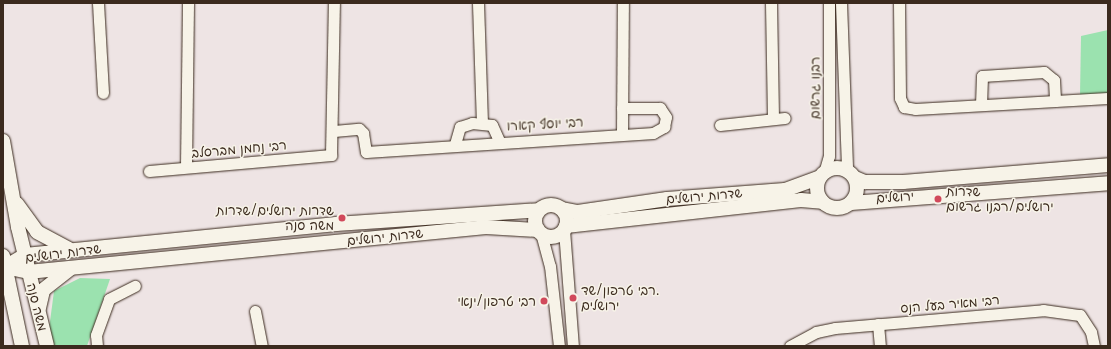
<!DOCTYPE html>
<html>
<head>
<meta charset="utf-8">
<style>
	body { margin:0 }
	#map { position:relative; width:1111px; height:349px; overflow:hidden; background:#eee4e4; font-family:Mali,"Playpen Sans Hebrew",sans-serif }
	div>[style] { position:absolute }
	.green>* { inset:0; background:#9be2af }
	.roads { filter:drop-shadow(0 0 1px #3b2a1e) drop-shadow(0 0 1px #3b2a1e) }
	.minor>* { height:11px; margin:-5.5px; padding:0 5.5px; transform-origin:5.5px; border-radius:5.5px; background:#f7f3e8 }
	.major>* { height:14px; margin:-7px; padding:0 7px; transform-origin:7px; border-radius:7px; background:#f7f3e8 }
	.major>.ring { margin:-7px; padding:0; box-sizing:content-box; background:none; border:14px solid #f7f3e8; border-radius:50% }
	.dots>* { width:11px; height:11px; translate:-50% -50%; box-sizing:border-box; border:2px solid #f7f3e8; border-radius:50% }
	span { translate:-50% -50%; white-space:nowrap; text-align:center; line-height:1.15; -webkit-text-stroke:3px #f7f3e8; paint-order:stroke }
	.street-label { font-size:13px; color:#3b2a1e }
	.poi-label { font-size:13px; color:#3b2a1e }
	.left { translate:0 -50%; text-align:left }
	.right { translate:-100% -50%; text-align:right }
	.frame { position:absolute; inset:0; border:4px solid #3b2a1e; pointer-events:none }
</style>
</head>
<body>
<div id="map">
	<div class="green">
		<div style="clip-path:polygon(1108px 30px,1108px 93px,1080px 95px,1081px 36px)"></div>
		<div style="clip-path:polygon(80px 278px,110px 279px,87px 346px,51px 346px,48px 337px,54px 291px)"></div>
	</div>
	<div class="roads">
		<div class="minor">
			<div style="left:98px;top:3px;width:90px;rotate:86.8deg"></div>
			<div style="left:478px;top:3px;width:120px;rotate:88.1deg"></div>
			<div style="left:771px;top:3px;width:116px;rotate:89deg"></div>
			<div style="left:841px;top:3px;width:167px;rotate:87.9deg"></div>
			<div style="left:899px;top:3px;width:95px;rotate:89.4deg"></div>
			<div style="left:900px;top:98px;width:10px;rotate:66deg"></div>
			<div style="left:904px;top:107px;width:11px;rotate:10deg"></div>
			<div style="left:915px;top:109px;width:193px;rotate:-3.3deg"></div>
			<div style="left:981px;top:105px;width:29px;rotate:-88deg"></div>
			<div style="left:982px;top:76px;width:62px;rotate:-3.7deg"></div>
			<div style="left:1044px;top:72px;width:13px;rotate:39deg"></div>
			<div style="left:1054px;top:80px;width:21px;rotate:87deg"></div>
			<div style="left:720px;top:125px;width:65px;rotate:-6.1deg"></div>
			<div style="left:334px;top:131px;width:25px;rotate:-5deg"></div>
			<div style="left:359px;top:129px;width:6px;rotate:45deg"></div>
			<div style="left:363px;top:133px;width:19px;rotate:81deg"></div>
			<div style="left:366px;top:152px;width:288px;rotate:-3.8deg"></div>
			<div style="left:653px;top:133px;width:13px;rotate:-29deg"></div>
			<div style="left:664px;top:127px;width:10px;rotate:-79deg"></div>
			<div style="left:666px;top:117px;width:11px;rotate:-124deg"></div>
			<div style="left:660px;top:108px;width:38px;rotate:180deg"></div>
			<div style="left:622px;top:134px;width:131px;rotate:-89.6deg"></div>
			<div style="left:455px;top:144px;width:18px;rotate:-74deg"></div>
			<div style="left:460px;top:127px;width:13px;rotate:-18deg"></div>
			<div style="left:472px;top:123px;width:20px;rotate:6deg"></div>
			<div style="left:492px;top:125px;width:17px;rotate:66deg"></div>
			<div style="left:186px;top:167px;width:164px;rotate:-89.3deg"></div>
			<div style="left:149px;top:171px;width:183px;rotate:-5deg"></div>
			<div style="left:331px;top:155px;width:152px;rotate:-88.9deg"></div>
			<div style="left:824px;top:173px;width:18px;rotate:-74deg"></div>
			<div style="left:829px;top:156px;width:153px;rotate:-90deg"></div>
			<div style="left:564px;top:230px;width:116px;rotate:85.6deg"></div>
			<div style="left:541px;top:233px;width:34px;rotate:75deg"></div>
			<div style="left:550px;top:266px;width:81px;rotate:83.6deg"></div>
			<div style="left:255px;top:311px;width:36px;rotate:79deg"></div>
			<div style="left:878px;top:324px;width:22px;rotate:85deg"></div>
			<div style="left:97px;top:346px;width:11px;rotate:-95deg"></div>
			<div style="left:96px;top:335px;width:38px;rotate:-70deg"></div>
			<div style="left:109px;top:299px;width:29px;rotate:-27deg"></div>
			<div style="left:790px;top:346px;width:30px;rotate:-28deg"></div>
			<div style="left:816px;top:332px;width:19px;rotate:-12deg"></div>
			<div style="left:835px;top:328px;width:209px;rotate:-4.9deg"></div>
			<div style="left:1043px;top:310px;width:37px;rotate:8deg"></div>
			<div style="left:1080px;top:315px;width:20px;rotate:57deg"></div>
			<div style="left:1091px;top:332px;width:14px;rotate:78deg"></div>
		</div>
		<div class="major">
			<div style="left:3px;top:141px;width:87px;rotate:80.1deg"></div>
			<div style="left:18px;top:227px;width:122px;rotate:76.3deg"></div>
			<div class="ring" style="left:817px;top:168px;width:26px;height:26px"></div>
			<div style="left:855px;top:178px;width:11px;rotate:22deg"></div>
			<div style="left:865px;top:182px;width:38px"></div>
			<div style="left:903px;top:182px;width:206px;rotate:-4.7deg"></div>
			<div style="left:851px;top:203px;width:258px;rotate:-4.4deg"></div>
			<div style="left:17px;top:204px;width:34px;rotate:54deg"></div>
			<div style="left:37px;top:232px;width:36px;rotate:28deg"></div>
			<div class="ring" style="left:535px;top:205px;width:18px;height:18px"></div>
			<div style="left:562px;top:209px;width:16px;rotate:11deg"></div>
			<div style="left:578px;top:212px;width:90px;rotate:-8.3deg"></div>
			<div style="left:667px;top:199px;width:118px;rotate:-4.4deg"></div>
			<div style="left:785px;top:190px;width:37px;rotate:-20deg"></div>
			<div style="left:566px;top:226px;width:236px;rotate:-6.3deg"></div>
			<div style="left:801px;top:200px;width:21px;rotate:5deg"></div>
			<div style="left:3px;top:256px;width:92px;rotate:78.1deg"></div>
			<div style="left:5px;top:267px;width:23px;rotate:-31deg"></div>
			<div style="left:25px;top:255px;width:313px;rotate:-5.7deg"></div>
			<div style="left:336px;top:224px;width:203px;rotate:-3.9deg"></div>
			<div style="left:5px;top:267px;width:24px;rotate:12deg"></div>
			<div style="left:28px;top:272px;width:460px;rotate:-5.6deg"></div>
			<div style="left:486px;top:227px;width:52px;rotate:3.3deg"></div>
			<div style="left:39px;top:308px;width:18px;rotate:-77deg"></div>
			<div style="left:43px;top:290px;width:34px;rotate:-38deg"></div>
		</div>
	</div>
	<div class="dots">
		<div style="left:938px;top:199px;background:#d1495b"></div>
		<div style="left:342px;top:218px;background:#d1495b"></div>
		<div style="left:573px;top:298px;background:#d1495b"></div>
		<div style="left:544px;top:301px;background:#d1495b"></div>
	</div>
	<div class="street-label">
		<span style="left:815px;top:88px;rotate:-90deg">רבנו גרשום</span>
		<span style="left:545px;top:124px;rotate:-3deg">רבי יוסף קארו</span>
		<span style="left:239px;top:149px;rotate:-5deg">רבי נחמן מברסלב</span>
		<span style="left:704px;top:196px;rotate:-5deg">שדרות ירושלים</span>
		<span style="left:895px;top:197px;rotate:-4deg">ירושלים</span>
		<span style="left:385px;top:237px;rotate:-6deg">שדרות ירושלים</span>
		<span style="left:63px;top:253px;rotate:-7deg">שדרות ירושלים</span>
		<span style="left:950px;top:304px;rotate:-5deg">רבי מאיר בעל הנס</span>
		<span style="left:37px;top:307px;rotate:76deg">משה סנה</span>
	</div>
	<div class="poi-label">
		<span class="left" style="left:946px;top:199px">שדרות<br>ירושלים/רבנו גרשום</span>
		<span class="right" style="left:334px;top:218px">שדרות ירושלים/שדרות<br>משה סנה</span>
		<span class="left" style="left:581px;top:298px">רבי טרפון/שד.<br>ירושלים</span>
		<span class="right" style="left:536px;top:301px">רבי טרפון/ינאי</span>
	</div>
	<div class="frame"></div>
</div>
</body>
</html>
